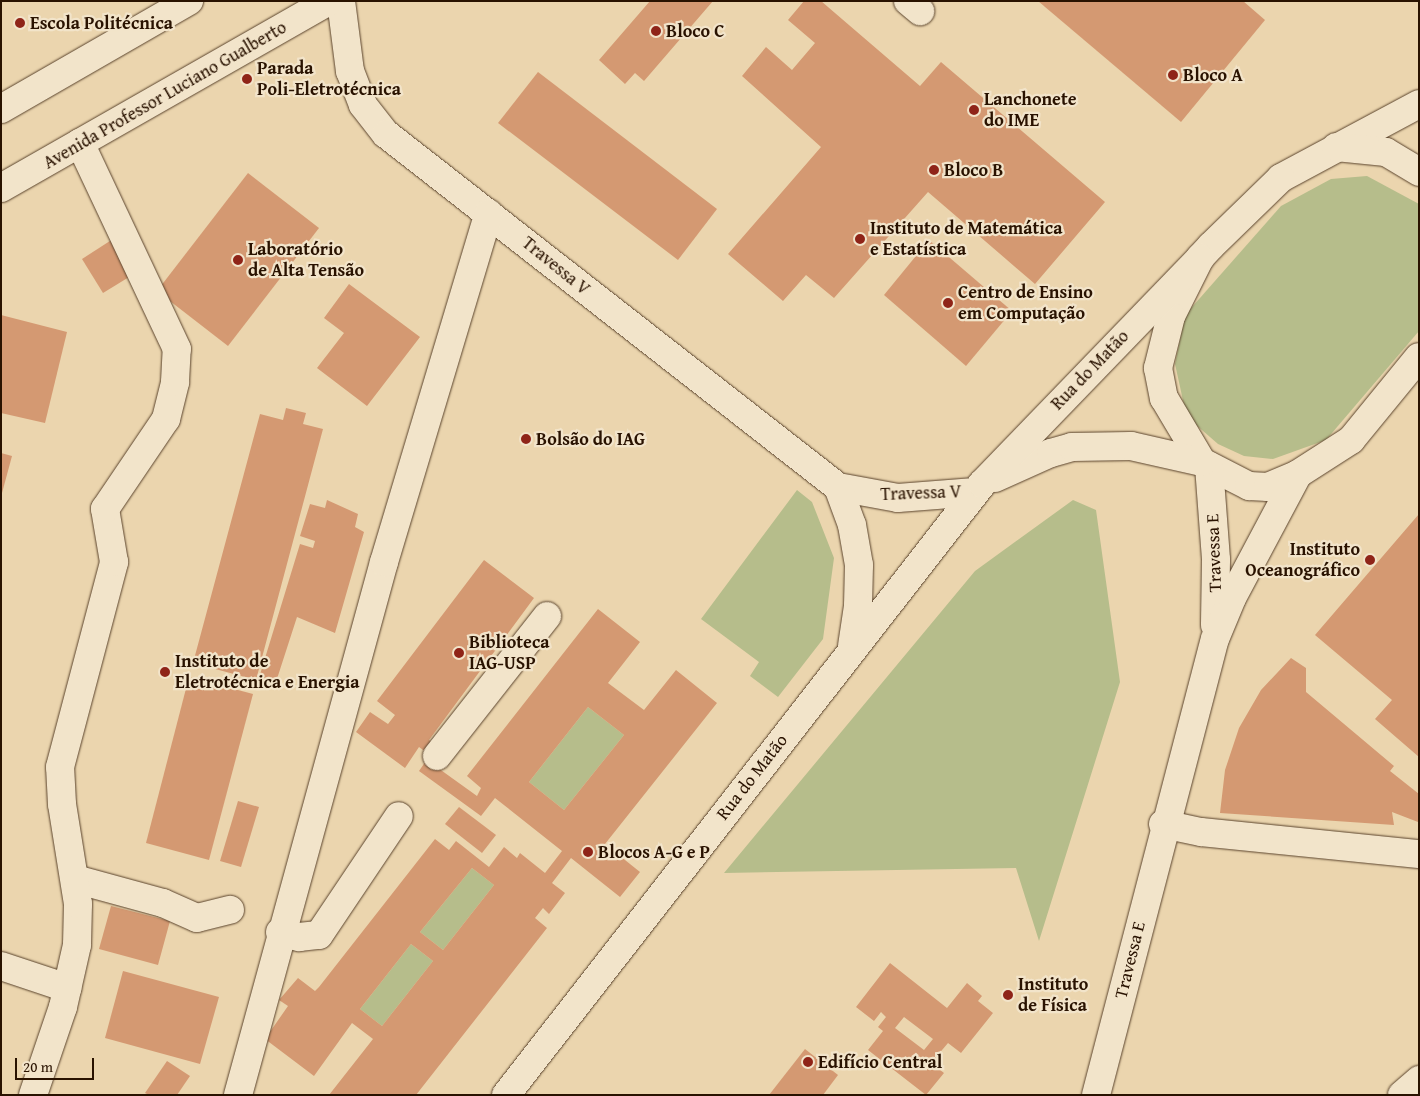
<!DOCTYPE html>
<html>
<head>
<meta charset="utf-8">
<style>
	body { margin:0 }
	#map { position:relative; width:1420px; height:1096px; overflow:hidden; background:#ebd5ae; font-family:"Gentium Book Plus",serif }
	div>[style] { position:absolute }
	.green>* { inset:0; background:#b6bd8b }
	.building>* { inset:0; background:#d49972 }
	.roads { filter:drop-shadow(0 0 1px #5a432c) drop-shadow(0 0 1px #5a432c) }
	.minor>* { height:28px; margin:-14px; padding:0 14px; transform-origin:14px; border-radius:14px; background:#f2e4ca }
	.dots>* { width:14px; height:14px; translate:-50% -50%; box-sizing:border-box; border:2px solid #f2e4ca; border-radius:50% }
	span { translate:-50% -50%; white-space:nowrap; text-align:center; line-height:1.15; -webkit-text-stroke:4.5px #f2e4ca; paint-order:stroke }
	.poi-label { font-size:18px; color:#291200; font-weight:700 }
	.left { translate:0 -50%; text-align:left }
	.right { translate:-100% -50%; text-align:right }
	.street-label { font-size:18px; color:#291200 }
	.frame { position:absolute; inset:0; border:2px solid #291200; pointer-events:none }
	.scale { position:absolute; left:15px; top:1058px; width:79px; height:22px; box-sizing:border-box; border:2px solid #291200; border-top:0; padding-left:6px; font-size:15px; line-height:18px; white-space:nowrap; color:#291200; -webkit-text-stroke:4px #f2e4ca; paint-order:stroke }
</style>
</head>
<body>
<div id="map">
	<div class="green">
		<div style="clip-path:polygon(1367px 176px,1419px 204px,1419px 331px,1326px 440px,1273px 459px,1244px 456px,1218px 444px,1195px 424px,1184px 405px,1175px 364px,1185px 315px,1281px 206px,1331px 179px)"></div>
		<div style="clip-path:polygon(797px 490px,812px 502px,834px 558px,823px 639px,778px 697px,750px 676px,759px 662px,701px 619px)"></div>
		<div style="clip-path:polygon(1073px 500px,1096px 510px,1120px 682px,1039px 941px,1016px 868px,724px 873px,975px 571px)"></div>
		<div style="clip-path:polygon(588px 707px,624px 735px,564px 810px,529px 782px)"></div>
		<div style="clip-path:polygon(472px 868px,494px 885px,443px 950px,420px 932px)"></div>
		<div style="clip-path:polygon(411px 944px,433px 961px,382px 1026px,360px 1009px)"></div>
	</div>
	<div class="building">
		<div style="clip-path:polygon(650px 1px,713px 1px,644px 81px,635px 73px,625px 84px,599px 60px)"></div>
		<div style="clip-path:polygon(804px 1px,821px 1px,920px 86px,941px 62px,1105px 202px,1035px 284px,928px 192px,834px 298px,806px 275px,783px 301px,728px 254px,821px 147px,742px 76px,766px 47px,792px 70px,815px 43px,788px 20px)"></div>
		<div style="clip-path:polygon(1038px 1px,1243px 1px,1265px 20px,1181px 122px)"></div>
		<div style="clip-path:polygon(538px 72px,717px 209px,678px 260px,498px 123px)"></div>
		<div style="clip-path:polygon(248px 173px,319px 228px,228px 346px,157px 291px)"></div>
		<div style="clip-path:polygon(113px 239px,134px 274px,103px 293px,82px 259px)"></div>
		<div style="clip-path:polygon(929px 240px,1012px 311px,966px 366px,884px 295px)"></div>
		<div style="clip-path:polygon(349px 284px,420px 337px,367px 406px,317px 368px,344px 333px,324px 318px)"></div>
		<div style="clip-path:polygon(1px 315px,67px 332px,45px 423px,1px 413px)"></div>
		<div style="clip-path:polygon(286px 408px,306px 413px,303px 424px,323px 429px,256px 680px,193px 663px,260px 414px,283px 420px)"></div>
		<div style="clip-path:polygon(1px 453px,12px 456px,2px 493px,1px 493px)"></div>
		<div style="clip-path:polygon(327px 500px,358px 514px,355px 527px,364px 532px,335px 633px,297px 617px,275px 685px,258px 681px,300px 544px,313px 548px,315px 541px,300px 536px,310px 504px,325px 508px)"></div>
		<div style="clip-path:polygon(1419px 514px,1419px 757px,1375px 719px,1392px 700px,1315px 635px)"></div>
		<div style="clip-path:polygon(evenodd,484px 560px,534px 598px,429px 740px,448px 753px,438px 768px,477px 796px,481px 788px,467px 776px,598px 609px,640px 642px,608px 683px,644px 710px,676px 670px,717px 703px,605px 844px,640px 872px,620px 897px,571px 858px,552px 883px,565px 893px,549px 914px,543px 908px,535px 918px,547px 928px,416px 1095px,329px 1095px,373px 1039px,352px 1023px,314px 1076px,265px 1039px,288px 1006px,279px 1000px,298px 978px,315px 991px,319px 987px,435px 839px,449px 850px,456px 841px,489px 867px,504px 847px,517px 858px,520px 853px,545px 873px,562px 851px,495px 798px,481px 816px,419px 771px,430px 755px,419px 747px,405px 768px,356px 732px,370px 712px,388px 724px,395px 715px,377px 701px,484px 560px,588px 707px,624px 735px,564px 810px,529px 782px,588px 707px,484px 560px,472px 868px,494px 885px,443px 950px,420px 932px,472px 868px,484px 560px,411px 944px,433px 961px,382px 1026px,360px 1009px,411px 944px)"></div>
		<div style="clip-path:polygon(1291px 658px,1306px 668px,1306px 692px,1394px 766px,1390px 771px,1419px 794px,1418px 822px,1392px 812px,1394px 825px,1220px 813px,1225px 770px,1239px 728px,1261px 690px)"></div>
		<div style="clip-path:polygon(189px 677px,253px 694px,209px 860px,146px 843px)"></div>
		<div style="clip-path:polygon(238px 801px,259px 807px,241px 867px,220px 861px)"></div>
		<div style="clip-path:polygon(459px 807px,496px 835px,482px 853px,445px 824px)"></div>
		<div style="clip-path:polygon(111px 906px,170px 921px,158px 965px,99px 949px)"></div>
		<div style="clip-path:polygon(evenodd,890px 963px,947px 1008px,967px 983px,982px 996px,978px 1001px,993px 1013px,961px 1053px,948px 1043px,931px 1063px,944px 1073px,926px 1095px,868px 1050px,883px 1031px,878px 1027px,886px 1017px,881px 1012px,874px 1021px,856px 1007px,890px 963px,904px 1017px,933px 1039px,924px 1050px,895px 1028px,904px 1017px)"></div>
		<div style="clip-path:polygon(123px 971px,219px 997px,200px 1064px,105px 1038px)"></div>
		<div style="clip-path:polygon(805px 1049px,838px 1075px,823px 1095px,769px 1095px)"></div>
		<div style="clip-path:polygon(167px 1061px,190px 1076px,177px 1095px,149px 1095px,145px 1093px)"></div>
	</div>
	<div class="roads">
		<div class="minor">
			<div style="left:341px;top:1px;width:71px;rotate:82.7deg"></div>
			<div style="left:350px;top:71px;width:36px;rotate:69deg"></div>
			<div style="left:363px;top:105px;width:37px;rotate:52deg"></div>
			<div style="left:386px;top:134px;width:574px;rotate:37.99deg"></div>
			<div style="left:838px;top:487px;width:61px;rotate:10.4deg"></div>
			<div style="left:898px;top:498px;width:77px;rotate:-4.5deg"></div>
			<div style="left:908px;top:1px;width:16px;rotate:40deg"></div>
			<div style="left:1419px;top:104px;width:157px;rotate:151.8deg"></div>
			<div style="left:1281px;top:178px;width:98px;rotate:135.8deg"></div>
			<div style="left:1211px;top:246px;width:16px;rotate:133deg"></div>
			<div style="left:1200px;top:258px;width:65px;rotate:116.6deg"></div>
			<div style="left:1171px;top:316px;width:54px;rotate:104deg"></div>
			<div style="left:1158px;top:368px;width:31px;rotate:79deg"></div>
			<div style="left:1164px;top:398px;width:74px;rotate:59.3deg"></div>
			<div style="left:1202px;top:462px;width:53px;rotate:27.1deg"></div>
			<div style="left:1249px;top:486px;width:19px;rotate:3deg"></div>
			<div style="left:1268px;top:487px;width:33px;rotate:-23deg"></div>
			<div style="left:1298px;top:474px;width:63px;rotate:-32.7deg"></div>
			<div style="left:1351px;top:440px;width:107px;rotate:-50.7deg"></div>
			<div style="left:1px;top:109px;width:217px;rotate:-29.9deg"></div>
			<div style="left:1336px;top:147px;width:50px;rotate:5.7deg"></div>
			<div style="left:1386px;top:152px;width:39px;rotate:31deg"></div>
			<div style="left:1px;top:188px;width:378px;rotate:-29.7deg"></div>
			<div style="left:1209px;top:466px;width:94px;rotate:85.7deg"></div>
			<div style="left:1216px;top:560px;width:65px;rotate:90.9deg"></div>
			<div style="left:995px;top:478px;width:61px;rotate:-24.1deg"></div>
			<div style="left:1051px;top:453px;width:22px;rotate:-16deg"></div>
			<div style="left:1072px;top:447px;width:59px;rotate:-1deg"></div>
			<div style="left:1131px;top:446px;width:73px;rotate:12.7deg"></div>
			<div style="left:838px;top:487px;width:40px;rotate:69.8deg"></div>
			<div style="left:852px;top:525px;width:41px;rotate:80.1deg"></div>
			<div style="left:859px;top:565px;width:41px;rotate:91.4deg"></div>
			<div style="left:858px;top:606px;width:40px;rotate:98.5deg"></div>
			<div style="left:437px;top:756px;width:178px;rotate:-51.8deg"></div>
			<div style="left:1163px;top:824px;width:39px;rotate:12deg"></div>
			<div style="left:1201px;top:832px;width:219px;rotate:5.8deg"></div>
			<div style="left:75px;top:879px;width:91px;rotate:15.3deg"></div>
			<div style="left:163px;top:903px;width:37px;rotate:24deg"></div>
			<div style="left:197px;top:918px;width:34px;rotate:-14deg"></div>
			<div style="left:280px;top:932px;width:20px;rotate:15deg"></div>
			<div style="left:299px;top:937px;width:20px;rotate:-6deg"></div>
			<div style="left:319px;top:935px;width:143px;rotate:-56.1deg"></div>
			<div style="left:1px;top:966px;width:70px;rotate:18.4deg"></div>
			<div style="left:33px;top:1095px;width:93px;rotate:-71.2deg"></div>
			<div style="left:63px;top:1007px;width:64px;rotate:-77.3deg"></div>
			<div style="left:77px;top:945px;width:41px;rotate:-88.6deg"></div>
			<div style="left:78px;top:904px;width:101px;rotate:-99.1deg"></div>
			<div style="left:62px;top:804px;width:37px;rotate:-93deg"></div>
			<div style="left:60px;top:767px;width:212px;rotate:-75.2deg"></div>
			<div style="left:114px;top:562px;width:54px;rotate:-99.6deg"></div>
			<div style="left:105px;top:509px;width:109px;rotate:-55.9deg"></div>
			<div style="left:166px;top:419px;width:38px;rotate:-76deg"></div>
			<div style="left:175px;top:382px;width:33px;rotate:-87deg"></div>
			<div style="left:177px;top:349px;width:228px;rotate:-115.2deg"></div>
			<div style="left:238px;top:1095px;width:553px;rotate:-74.68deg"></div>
			<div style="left:384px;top:562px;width:364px;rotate:-73.3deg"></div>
			<div style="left:506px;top:1095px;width:775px;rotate:-52.08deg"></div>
			<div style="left:982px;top:484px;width:314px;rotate:-46deg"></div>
			<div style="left:1096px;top:1095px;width:471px;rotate:-75.4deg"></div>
			<div style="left:1215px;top:639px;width:44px;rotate:-67.5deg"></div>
			<div style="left:1232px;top:598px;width:140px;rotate:-62deg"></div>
			<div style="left:1402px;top:1095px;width:23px;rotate:-41deg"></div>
		</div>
	</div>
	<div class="dots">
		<div style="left:20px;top:23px;background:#8f2418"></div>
		<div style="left:656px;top:31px;background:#8f2418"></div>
		<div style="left:1173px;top:75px;background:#8f2418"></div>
		<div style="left:247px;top:79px;background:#8f2418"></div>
		<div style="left:974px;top:110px;background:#8f2418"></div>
		<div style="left:934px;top:170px;background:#8f2418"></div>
		<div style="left:860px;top:239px;background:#8f2418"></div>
		<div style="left:238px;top:260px;background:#8f2418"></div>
		<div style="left:948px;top:303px;background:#8f2418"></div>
		<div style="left:526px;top:439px;background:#8f2418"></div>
		<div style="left:1370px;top:560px;background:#8f2418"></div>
		<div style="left:459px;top:653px;background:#8f2418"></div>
		<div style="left:165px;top:672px;background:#8f2418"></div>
		<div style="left:588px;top:852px;background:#8f2418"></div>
		<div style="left:1008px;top:995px;background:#8f2418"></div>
		<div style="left:808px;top:1062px;background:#8f2418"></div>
	</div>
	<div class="poi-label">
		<span class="left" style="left:30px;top:23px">Escola Politécnica</span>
		<span class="left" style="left:666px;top:31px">Bloco C</span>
		<span class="left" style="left:257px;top:79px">Parada<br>Poli-Eletrotécnica</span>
		<span class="left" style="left:1183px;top:75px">Bloco A</span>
		<span class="left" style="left:984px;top:110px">Lanchonete<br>do IME</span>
		<span class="left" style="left:944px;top:170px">Bloco B</span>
		<span class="left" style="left:870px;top:239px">Instituto de Matemática<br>e Estatística</span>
		<span class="left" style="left:248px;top:260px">Laboratório<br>de Alta Tensão</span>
		<span class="left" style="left:958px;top:303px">Centro de Ensino<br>em Computação</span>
		<span class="left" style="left:536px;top:439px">Bolsão do IAG</span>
		<span class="right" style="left:1360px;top:560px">Instituto<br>Oceanográfico</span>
		<span class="left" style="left:469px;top:653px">Biblioteca<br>IAG-USP</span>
		<span class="left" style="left:175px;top:672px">Instituto de<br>Eletrotécnica e Energia</span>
		<span class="left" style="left:598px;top:852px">Blocos A-G e P</span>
		<span class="left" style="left:1018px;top:995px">Instituto<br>de Física</span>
		<span class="left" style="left:818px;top:1062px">Edifício Central</span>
	</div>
	<div class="street-label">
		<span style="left:165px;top:95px;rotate:-30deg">Avenida Professor Luciano Gualberto</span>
		<span style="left:556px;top:266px;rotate:39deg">Travessa V</span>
		<span style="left:1090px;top:370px;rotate:-46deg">Rua do Matão</span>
		<span style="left:921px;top:493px;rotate:-2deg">Travessa V</span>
		<span style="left:1214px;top:553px;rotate:-92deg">Travessa E</span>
		<span style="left:752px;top:777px;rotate:-52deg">Rua do Matão</span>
		<span style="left:1130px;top:960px;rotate:-76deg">Travessa E</span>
	</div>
	<div class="frame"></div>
	<div class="scale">20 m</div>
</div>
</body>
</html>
